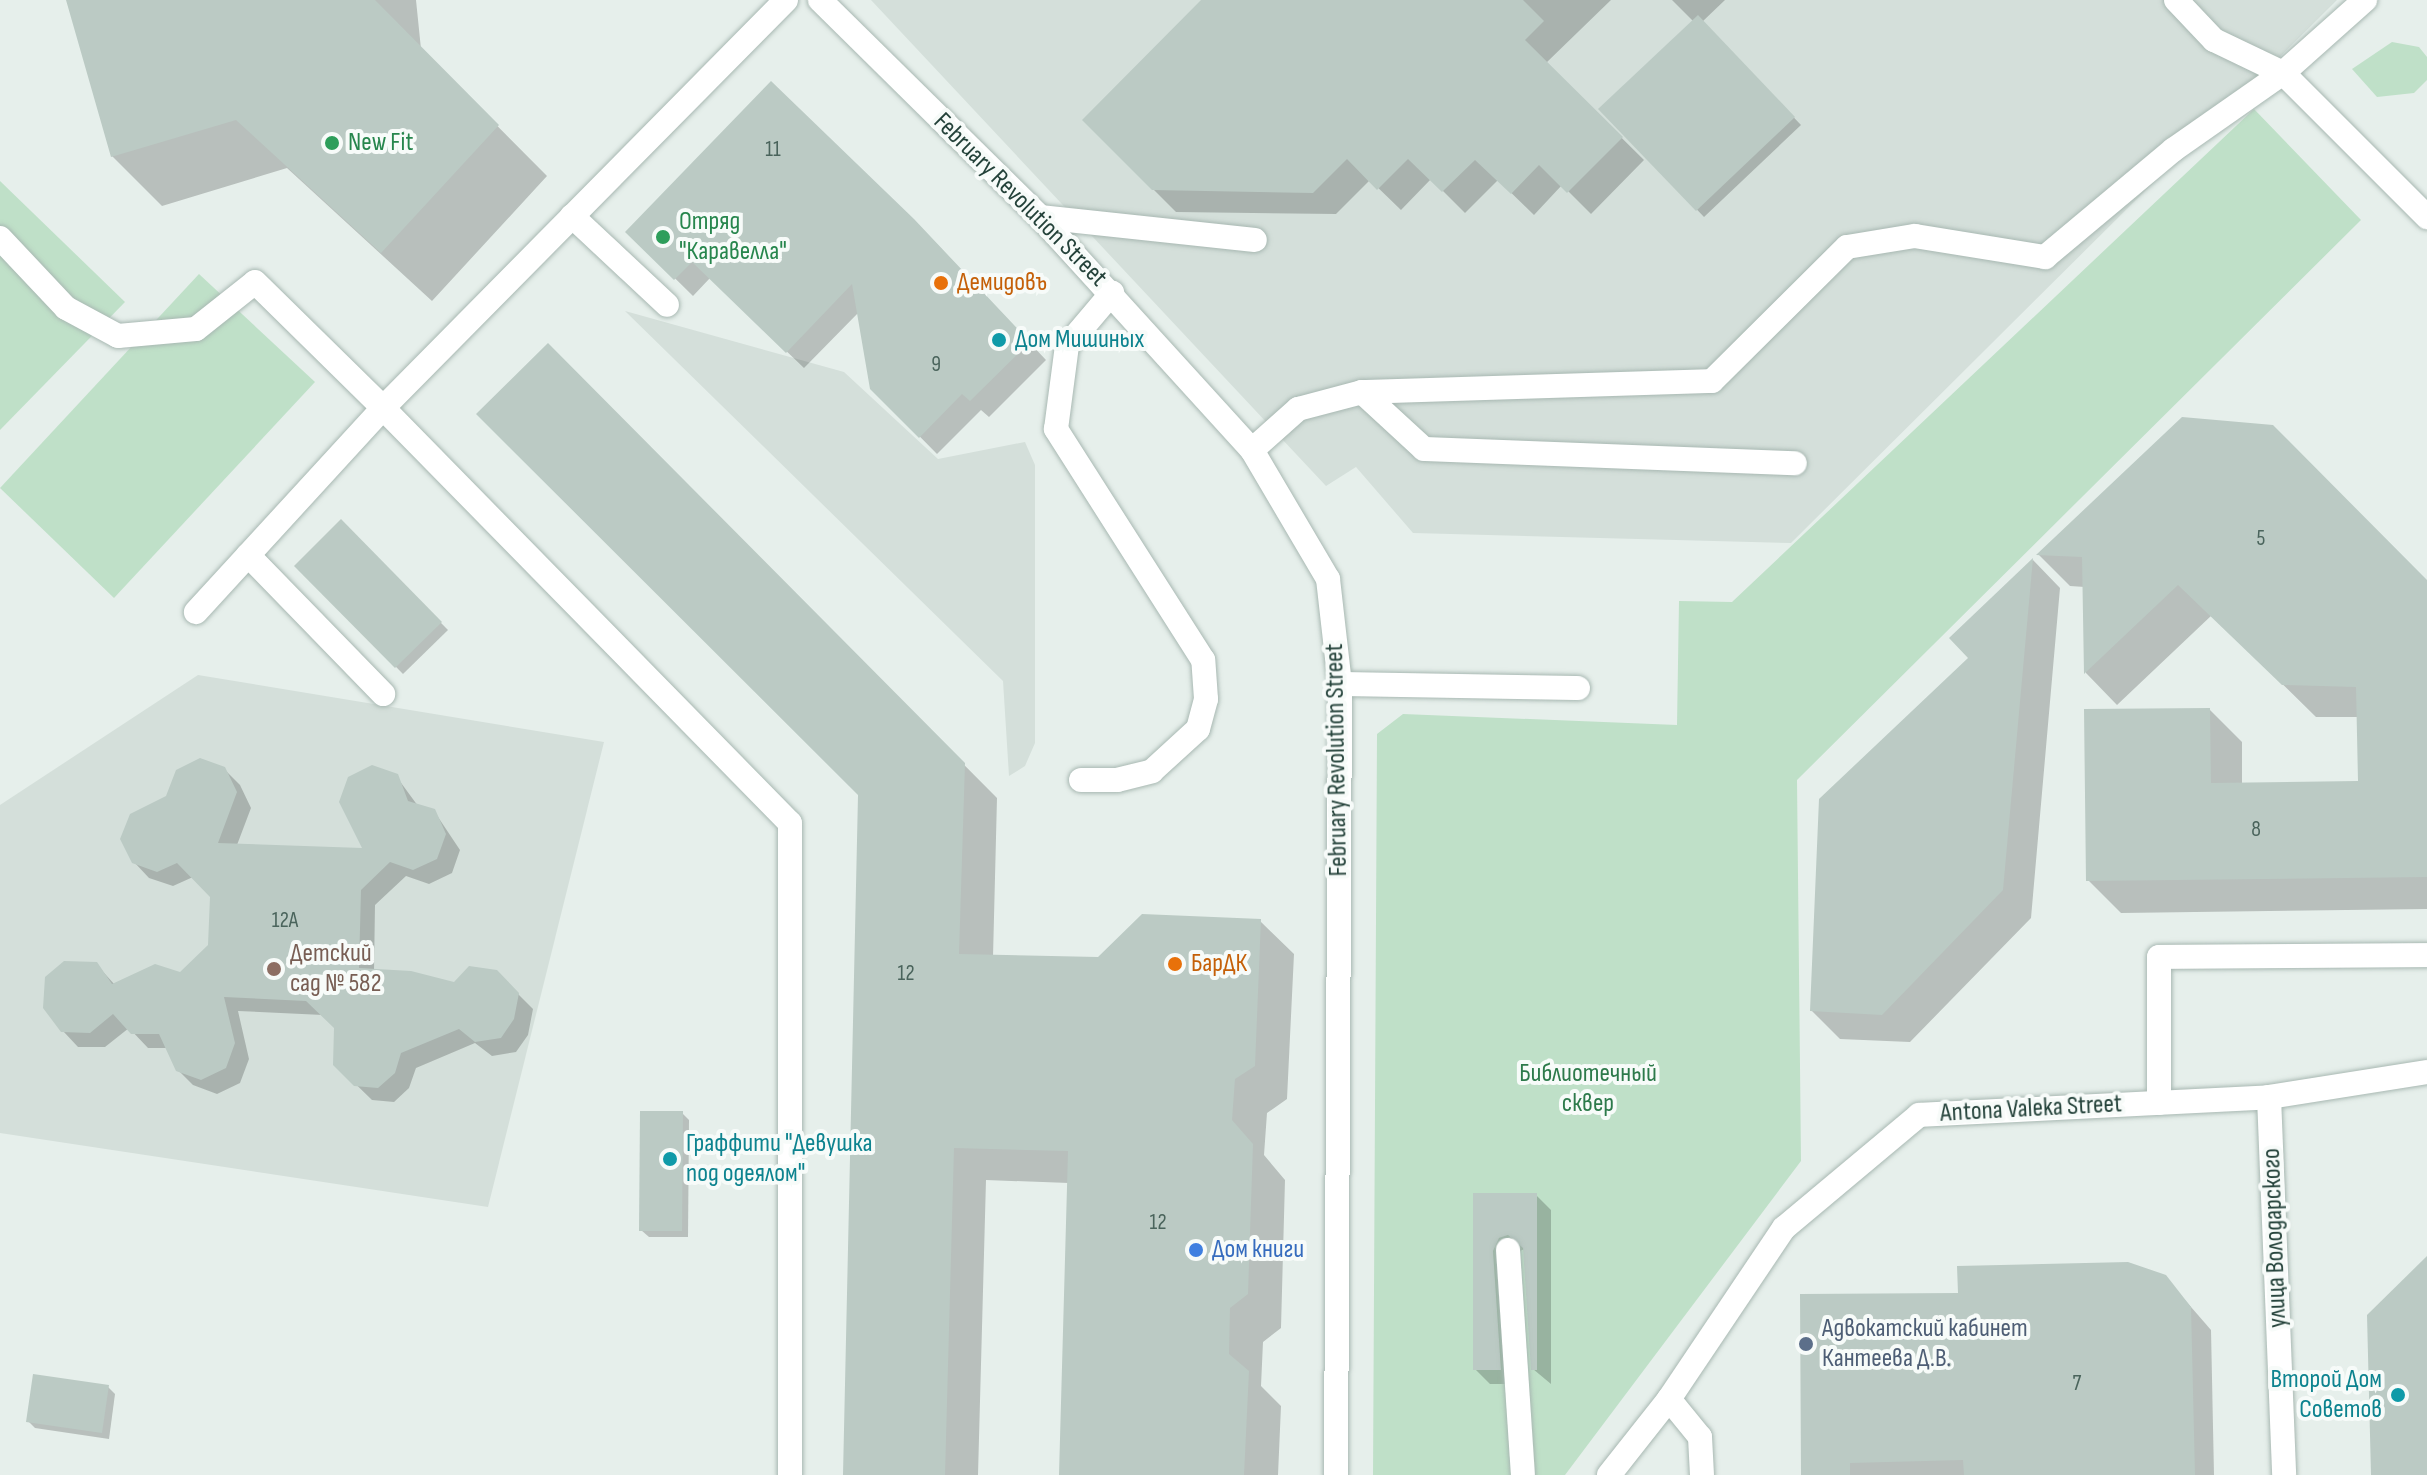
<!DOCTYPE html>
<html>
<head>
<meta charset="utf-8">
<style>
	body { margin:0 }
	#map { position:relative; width:2427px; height:1475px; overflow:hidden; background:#e6efeb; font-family:"Sofia Sans Condensed",sans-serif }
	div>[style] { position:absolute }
	.built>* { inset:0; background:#d4dfda }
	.green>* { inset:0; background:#bfe0c8 }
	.shadow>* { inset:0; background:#0003 }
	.building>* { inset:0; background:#bbcac4 }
	.roads { filter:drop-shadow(0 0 2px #a8b8b2) drop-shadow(0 0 2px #a8b8b2) }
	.minor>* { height:24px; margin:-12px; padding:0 12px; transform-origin:12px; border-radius:12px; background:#fff }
	.dots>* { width:22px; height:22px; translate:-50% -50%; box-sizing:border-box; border:4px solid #f7fbf9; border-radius:50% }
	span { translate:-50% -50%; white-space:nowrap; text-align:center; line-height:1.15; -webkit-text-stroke:8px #f7fbf9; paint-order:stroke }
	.number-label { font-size:22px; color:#4a645c }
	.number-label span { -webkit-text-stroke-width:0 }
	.leisure-label { font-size:26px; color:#27864d }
	.left { translate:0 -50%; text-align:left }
	.street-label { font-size:26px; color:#24423a }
	.food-label { font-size:26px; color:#c56008 }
	.culture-label { font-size:26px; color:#0d838f }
	.right { translate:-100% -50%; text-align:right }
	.education-label { font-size:26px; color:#785e54 }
	.park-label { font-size:26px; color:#2d7a4b }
	.shop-label { font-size:26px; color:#366cbe }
	.service-label { font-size:26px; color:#4e5e75 }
</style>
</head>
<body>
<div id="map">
	<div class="built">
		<div style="clip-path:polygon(871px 0,2337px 0,1791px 543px,1413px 533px,1356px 467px,1326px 486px)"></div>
		<div style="clip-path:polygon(625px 311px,844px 372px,938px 459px,1025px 442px,1035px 465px,1035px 743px,1025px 766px,1009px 776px,1003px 681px)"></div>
		<div style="clip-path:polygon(198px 675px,604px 742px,488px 1207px,0 1133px,0 805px)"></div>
	</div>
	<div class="green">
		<div style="clip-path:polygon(2392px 42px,2419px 47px,2427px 57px,2427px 80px,2414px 93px,2377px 97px,2352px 69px)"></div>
		<div style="clip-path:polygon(2254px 109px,2361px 220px,1797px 780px,1801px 1161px,1565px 1475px,1373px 1475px,1377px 734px,1403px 714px,1677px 725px,1679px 601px,1732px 602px)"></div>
		<div style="clip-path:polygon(0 181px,125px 302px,0 430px)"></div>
		<div style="clip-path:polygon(199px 274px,315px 382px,114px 598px,0 488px)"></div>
	</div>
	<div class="shadow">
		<div style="clip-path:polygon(68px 0,416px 0,421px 49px,547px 176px,432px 301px,287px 168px,162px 206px,112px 156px)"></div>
		<div style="clip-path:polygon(1204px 0,1611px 0,1546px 63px,1644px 160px,1591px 214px,1562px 185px,1534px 215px,1498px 180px,1465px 213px,1431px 179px,1401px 210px,1370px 180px,1336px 214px,1176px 212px,1084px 120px)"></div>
		<div style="clip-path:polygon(1672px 0,1725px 0,1702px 22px,1801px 125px,1704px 217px,1601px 109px,1694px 22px)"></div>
		<div style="clip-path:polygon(628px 232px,932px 239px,1046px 360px,989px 417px,981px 410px,937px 454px,872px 388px,859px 312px,804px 368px,710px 278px,693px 296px)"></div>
		<div style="clip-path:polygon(548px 346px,997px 798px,993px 957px,1098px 959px,1260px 921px,1294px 954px,1287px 1099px,1267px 1113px,1264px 1155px,1285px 1180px,1281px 1328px,1263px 1342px,1261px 1386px,1281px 1406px,1278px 1475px,1061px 1475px,1069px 1183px,986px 1180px,978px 1475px,845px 1475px,860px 795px)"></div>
		<div style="clip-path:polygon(2182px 419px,2427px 583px,2427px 909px,2121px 913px,2088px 880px,2210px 710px,2242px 742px,2242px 785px,2360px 783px,2359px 717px,2316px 717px,2212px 615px,2117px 705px,2086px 673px,2085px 587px,2070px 586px,2039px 555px)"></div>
		<div style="clip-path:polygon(341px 522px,448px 630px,403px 674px,297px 566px)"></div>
		<div style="clip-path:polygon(2033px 560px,2060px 588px,2031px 918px,1910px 1042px,1840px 1039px,1812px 1011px,1971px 658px,1952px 638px)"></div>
		<div style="clip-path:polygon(224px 769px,240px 785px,251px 808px,237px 845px,365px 850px,396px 776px,418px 806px,434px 811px,460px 850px,452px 873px,429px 884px,406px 876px,375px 905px,374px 971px,454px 984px,496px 972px,533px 1009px,528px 1035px,516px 1052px,492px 1056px,475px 1043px,416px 1068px,409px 1088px,394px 1102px,372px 1100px,335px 1064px,336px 1027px,323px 1015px,238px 1011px,249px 1059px,240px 1083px,217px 1094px,193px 1085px,178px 1070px,168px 1048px,148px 1048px,129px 1028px,105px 1047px,78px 1047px,63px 1031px,96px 964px,115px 985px,180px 975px,210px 946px,212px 896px,193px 877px,173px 886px,149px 878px,134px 862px)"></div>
		<div style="clip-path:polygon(682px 1113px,689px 1120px,688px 1237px,649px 1237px,641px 1230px)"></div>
		<div style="clip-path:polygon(1475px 1195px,1536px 1195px,1551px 1210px,1551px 1384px,1533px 1369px,1525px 1249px,1514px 1253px,1515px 1384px,1490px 1384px,1475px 1369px)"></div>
		<div style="clip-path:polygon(2165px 1277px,2211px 1330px,2214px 1475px,1803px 1475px,1960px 1295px)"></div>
		<div style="clip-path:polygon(108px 1387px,115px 1394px,109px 1439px,35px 1428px,28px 1421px)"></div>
	</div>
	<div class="building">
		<div style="clip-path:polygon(66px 0,375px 0,499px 125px,381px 253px,236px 120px,111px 157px)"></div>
		<div style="clip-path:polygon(1201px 0,1523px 0,1544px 21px,1525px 40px,1623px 137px,1567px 193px,1539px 165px,1511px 194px,1475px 160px,1442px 192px,1408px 159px,1377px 190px,1347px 159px,1313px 193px,1152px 190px,1082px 120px)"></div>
		<div style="clip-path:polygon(1698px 15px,1795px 117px,1696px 211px,1598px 109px)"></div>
		<div style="clip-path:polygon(771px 81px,914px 219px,1030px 342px,970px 401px,962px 394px,919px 438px,870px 389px,852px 284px,786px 353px,692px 262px,674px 280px,625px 232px)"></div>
		<div style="clip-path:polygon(548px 343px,965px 763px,959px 954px,1098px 957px,1142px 914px,1261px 919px,1255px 1066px,1235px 1079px,1232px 1120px,1253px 1144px,1248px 1294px,1230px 1308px,1229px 1354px,1249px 1371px,1244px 1475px,1059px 1475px,1068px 1151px,954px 1148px,945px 1475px,843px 1475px,858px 795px,476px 414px)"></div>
		<div style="clip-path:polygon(2182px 417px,2273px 425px,2427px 580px,2427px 877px,2086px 881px,2084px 709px,2210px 708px,2211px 783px,2358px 781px,2356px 687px,2282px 685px,2178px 585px,2084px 674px,2082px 557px,2036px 555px)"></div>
		<div style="clip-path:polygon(341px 519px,442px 622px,395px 668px,294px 566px)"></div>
		<div style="clip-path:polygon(2033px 558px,2003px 890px,1882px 1015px,1810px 1011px,1819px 799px,1968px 658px,1949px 638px)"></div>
		<div style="clip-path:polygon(200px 758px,225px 767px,237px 792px,218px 843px,362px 848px,339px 802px,348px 777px,372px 765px,398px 774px,408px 801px,435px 809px,446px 834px,437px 859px,413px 870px,390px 862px,361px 890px,359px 968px,411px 971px,454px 982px,469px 966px,497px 970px,519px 993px,514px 1019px,501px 1038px,475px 1042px,459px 1029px,401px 1053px,395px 1073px,378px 1088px,354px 1086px,333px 1065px,334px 1028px,306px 1001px,224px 997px,235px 1043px,226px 1068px,201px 1080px,176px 1071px,159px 1034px,131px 1034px,113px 1014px,90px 1033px,61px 1032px,43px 1008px,45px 977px,64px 961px,97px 962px,112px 984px,155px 964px,180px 972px,208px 945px,210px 897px,177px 863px,157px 872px,132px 863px,120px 839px,130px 814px,166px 796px,176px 770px)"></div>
		<div style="clip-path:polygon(640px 1111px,683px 1111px,682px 1231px,639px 1231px)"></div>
		<div style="clip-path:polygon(1473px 1193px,1537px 1193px,1537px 1370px,1531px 1370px,1523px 1248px,1508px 1235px,1499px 1238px,1493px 1251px,1501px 1370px,1473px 1370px)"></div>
		<div style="clip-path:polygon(2427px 1256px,2427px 1475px,2371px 1475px,2367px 1315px)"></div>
		<div style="clip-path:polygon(2128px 1262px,2166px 1275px,2191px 1307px,2195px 1475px,1964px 1475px,1963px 1460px,1850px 1463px,1850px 1475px,1801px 1475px,1800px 1294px,1958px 1293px,1957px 1266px)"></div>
		<div style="clip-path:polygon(33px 1374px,109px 1385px,102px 1433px,26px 1422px)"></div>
	</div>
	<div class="roads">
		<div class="minor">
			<div style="left:786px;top:0;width:573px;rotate:134.65deg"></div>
			<div style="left:383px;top:408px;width:581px;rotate:45.56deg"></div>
			<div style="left:790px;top:823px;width:652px;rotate:90deg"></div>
			<div style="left:820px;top:0;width:309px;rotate:44.6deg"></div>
			<div style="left:1040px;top:217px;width:315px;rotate:47.7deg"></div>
			<div style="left:1252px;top:450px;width:150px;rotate:59.5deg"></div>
			<div style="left:1328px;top:579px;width:106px;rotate:83.5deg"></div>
			<div style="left:1340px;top:684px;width:791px;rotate:90.29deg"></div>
			<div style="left:2176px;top:0;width:55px;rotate:46.5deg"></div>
			<div style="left:2214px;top:40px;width:76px;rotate:25.6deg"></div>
			<div style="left:2283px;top:73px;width:204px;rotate:45deg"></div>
			<div style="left:572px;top:216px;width:130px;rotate:43.1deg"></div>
			<div style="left:1040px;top:217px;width:216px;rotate:6.1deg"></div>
			<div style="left:0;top:238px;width:96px;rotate:46.7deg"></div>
			<div style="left:66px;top:308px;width:59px;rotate:28.3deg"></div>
			<div style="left:118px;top:336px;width:78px;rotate:-5.1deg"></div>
			<div style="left:196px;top:329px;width:75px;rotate:-38.5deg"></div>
			<div style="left:255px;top:282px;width:180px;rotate:44.5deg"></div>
			<div style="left:383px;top:408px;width:277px;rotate:132.5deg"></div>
			<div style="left:1362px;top:392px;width:84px;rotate:42.6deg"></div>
			<div style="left:1424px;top:449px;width:371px;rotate:2.2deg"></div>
			<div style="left:1252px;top:450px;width:62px;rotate:-41.7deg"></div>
			<div style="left:1298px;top:409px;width:66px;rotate:-14.9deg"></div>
			<div style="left:1362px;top:392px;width:350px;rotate:-1.8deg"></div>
			<div style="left:1712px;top:381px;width:190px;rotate:-44.8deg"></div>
			<div style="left:1847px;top:247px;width:69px;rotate:-9.2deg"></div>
			<div style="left:1915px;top:236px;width:132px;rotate:9.2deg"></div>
			<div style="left:2045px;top:257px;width:167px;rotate:-39.9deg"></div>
			<div style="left:2173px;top:150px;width:134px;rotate:-35deg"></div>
			<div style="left:2283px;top:73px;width:110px;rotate:-41.7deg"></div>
			<div style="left:248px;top:555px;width:194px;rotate:45.8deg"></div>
			<div style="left:1340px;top:684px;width:238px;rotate:1deg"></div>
			<div style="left:1081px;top:780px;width:36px"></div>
			<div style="left:1117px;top:780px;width:36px;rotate:-14deg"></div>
			<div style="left:1152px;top:771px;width:62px;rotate:-42.4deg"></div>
			<div style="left:1198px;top:729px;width:31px;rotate:-75deg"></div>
			<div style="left:1206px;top:699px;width:39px;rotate:-94deg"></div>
			<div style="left:1203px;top:660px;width:274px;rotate:-122.5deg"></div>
			<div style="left:1056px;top:429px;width:84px;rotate:-82.5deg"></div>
			<div style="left:1067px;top:346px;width:70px;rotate:-49.7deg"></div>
			<div style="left:2269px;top:1097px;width:378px;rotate:87.7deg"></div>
			<div style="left:2159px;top:1103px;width:146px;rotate:-90deg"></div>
			<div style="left:2159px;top:957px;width:268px;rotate:-0.4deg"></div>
			<div style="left:1508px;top:1250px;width:225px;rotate:86.2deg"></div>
			<div style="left:1669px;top:1399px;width:49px;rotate:50.8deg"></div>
			<div style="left:1700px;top:1437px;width:38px;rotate:87deg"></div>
			<div style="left:1609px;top:1475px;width:97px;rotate:-51.7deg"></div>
			<div style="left:1669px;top:1399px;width:206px;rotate:-56.1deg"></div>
			<div style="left:1784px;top:1228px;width:176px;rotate:-39.9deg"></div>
			<div style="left:1919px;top:1115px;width:350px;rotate:-2.9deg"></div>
			<div style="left:2269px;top:1097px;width:160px;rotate:-9deg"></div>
		</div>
	</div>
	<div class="dots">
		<div style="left:332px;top:143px;background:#2e9e5b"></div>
		<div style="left:663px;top:237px;background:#2e9e5b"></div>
		<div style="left:941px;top:283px;background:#e8710a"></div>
		<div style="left:999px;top:340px;background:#0f9aa8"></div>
		<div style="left:1175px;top:964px;background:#e8710a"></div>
		<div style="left:274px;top:969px;background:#8d6e63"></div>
		<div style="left:670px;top:1159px;background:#0f9aa8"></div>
		<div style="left:1196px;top:1250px;background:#3f7fe0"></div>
		<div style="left:1806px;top:1344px;background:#5c6f8a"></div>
		<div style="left:2398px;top:1395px;background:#0f9aa8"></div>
	</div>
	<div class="number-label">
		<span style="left:773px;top:150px">11</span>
		<span style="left:936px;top:365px">9</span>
		<span style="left:2261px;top:539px">5</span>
		<span style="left:2256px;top:830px">8</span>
		<span style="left:285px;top:921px">12А</span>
		<span style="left:906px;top:974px">12</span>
		<span style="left:1158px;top:1223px">12</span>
		<span style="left:2077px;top:1384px">7</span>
	</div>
	<div class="leisure-label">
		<span class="left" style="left:348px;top:143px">New Fit</span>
		<span class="left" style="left:679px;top:237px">Отряд<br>"Каравелла"</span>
	</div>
	<div class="street-label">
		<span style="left:1020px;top:200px;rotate:45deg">February Revolution Street</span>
		<span style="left:1337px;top:760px;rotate:-91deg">February Revolution Street</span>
		<span style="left:2031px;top:1109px;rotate:-3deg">Antona Valeka Street</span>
		<span style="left:2275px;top:1238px;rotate:-92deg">улица Володарского</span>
	</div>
	<div class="food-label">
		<span class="left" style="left:957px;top:283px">Демидовъ</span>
		<span class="left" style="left:1191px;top:964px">БарДК</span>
	</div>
	<div class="culture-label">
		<span class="left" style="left:1015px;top:340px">Дом Мишиных</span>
		<span class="left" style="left:686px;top:1159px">Граффити "Девушка<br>под одеялом"</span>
		<span class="right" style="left:2382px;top:1395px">Второй Дом<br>Советов</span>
	</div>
	<div class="education-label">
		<span class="left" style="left:290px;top:969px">Детский<br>сад № 582</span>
	</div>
	<div class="park-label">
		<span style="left:1588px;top:1089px">Библиотечный<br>сквер</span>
	</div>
	<div class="shop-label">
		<span class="left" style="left:1212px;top:1250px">Дом книги</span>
	</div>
	<div class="service-label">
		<span class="left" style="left:1822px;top:1344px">Адвокатский кабинет<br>Кантеева Д.В.</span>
	</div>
</div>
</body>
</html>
